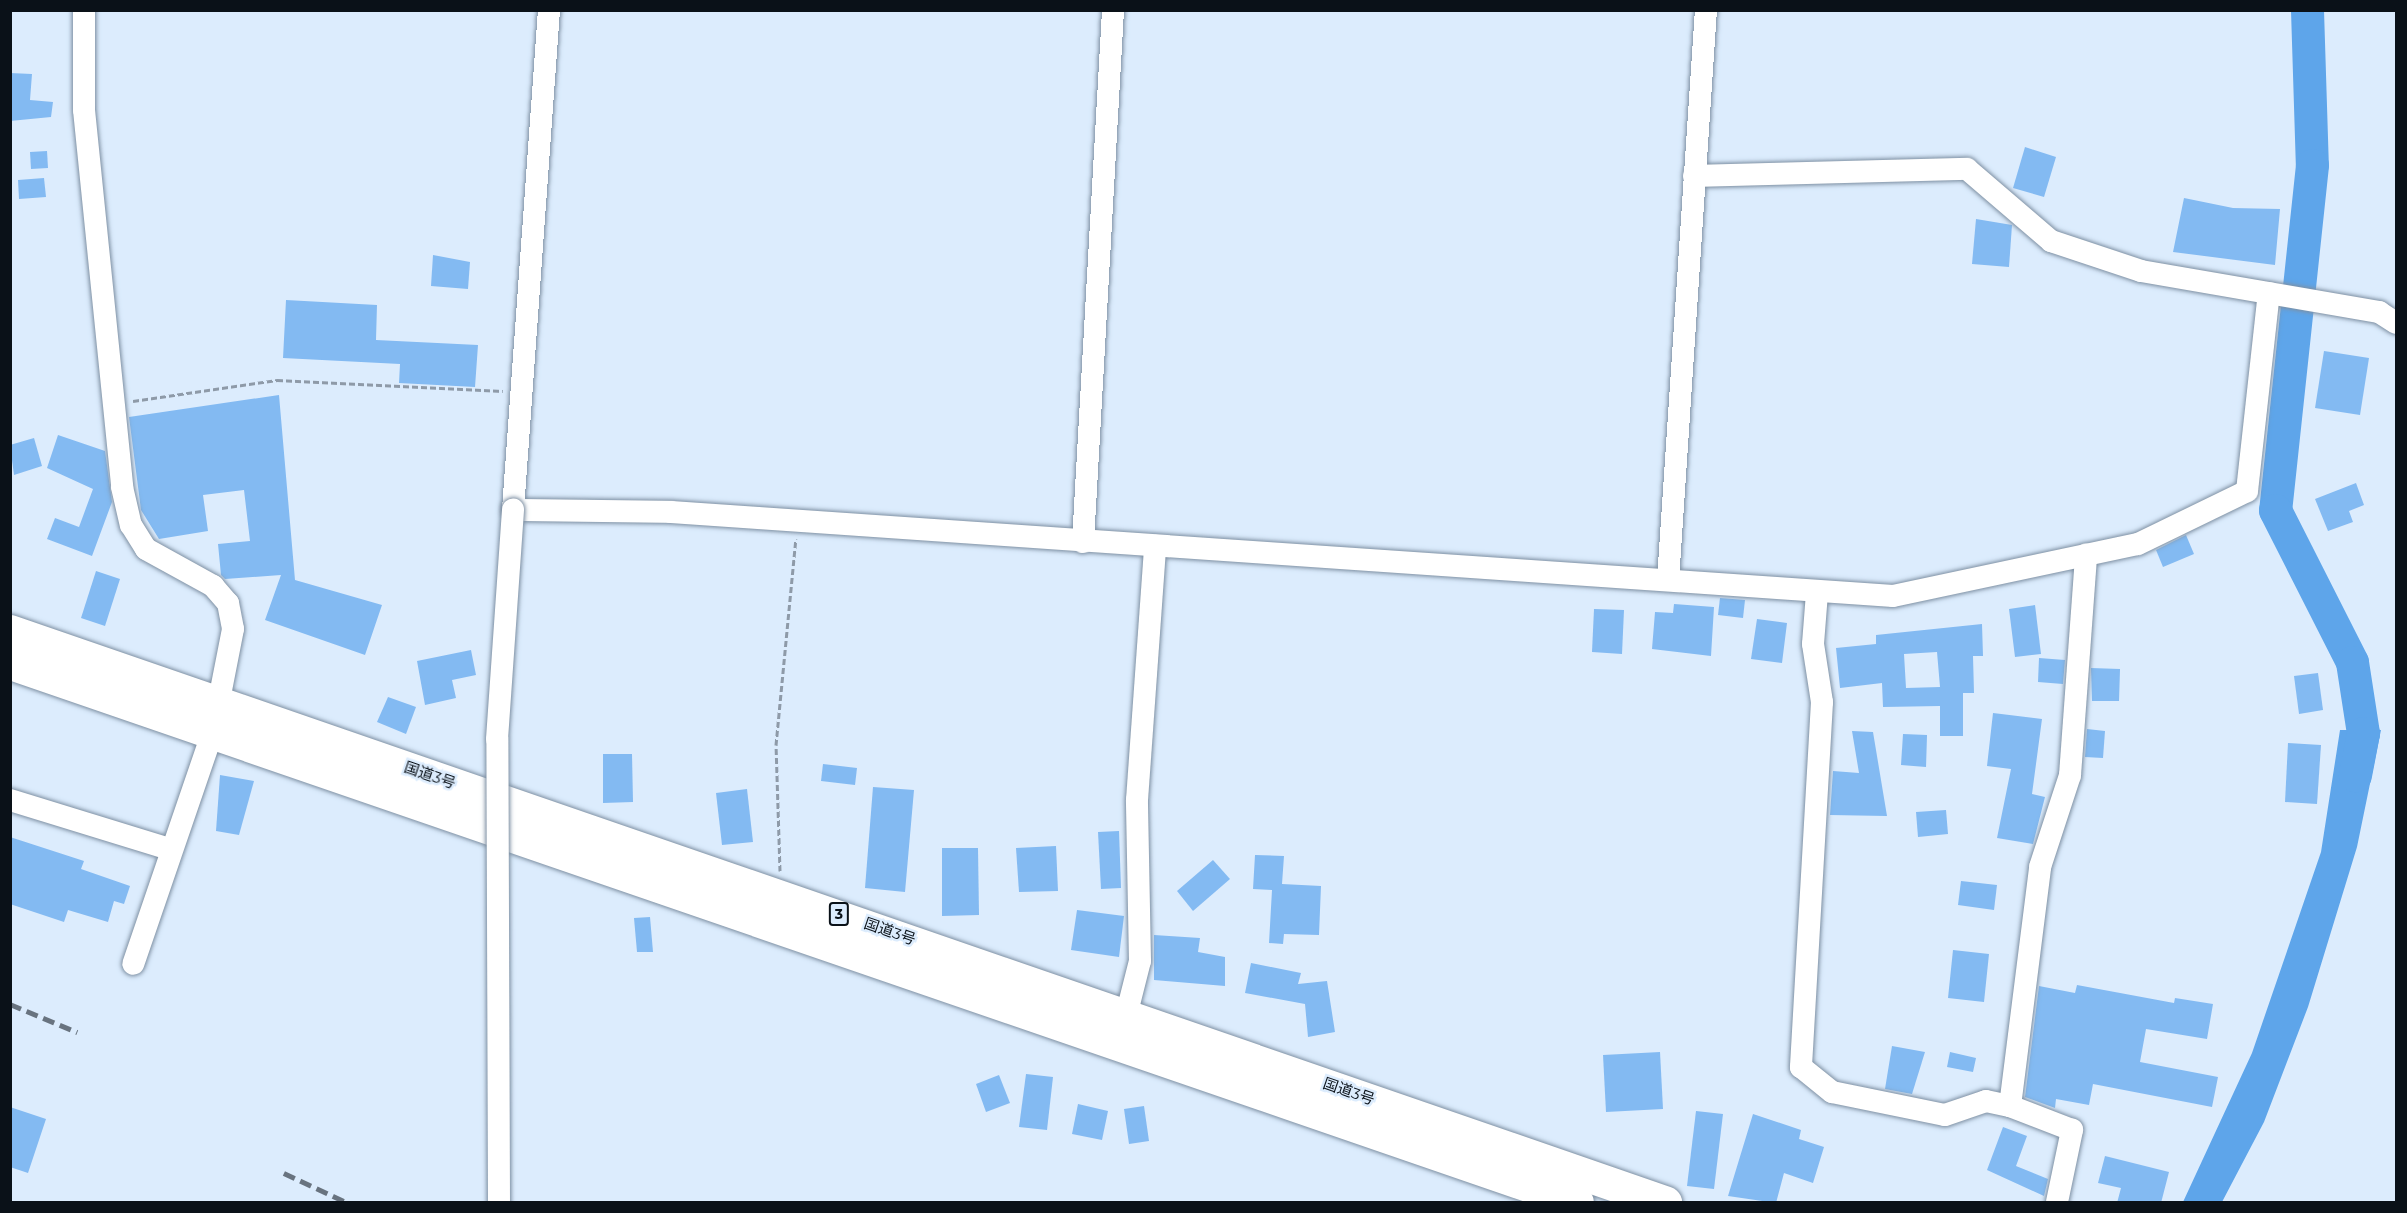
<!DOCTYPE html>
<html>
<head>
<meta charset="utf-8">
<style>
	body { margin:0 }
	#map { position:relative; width:2407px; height:1213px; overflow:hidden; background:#dcecfd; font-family:Montserrat,"Noto Sans JP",sans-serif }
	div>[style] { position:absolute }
	.water>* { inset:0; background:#5ea5ea }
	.river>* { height:33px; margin:-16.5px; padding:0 16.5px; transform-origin:16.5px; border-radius:16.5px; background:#5ea5ea }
	.building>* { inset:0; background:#83baf2 }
	.path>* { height:3px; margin-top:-1.5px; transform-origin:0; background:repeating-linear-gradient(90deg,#8e9aa8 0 6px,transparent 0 9px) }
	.roads { filter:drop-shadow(0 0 2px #7e90a3) drop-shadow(0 0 2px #7e90a3) }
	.minor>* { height:22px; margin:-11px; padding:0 11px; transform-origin:11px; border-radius:11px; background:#fff }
	.highway>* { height:33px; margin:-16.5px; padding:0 16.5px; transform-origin:16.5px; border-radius:16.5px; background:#fff }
	.rail>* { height:4.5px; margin-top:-2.25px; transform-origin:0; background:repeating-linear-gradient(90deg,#68737f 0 12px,transparent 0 18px) }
	.bridges { filter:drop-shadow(0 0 2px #7e90a3) drop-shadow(0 0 2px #7e90a3) }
	.minor-bridge>* { height:22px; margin:-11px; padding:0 11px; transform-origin:11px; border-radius:11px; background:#fff }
	span { translate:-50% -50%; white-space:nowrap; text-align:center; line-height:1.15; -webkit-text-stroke:5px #dcecfd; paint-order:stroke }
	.shield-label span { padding:2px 4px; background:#dcecfd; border:2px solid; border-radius:4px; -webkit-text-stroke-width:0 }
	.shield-label { font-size:14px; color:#0a1118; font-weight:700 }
	.street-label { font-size:15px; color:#0a1118 }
	.frame { position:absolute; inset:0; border:12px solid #0a1118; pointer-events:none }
</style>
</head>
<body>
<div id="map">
	<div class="water">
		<div style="clip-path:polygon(2340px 730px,2381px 730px,2357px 847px,2308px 1007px,2264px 1122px,2222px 1202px,2183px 1202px,2252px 1053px,2321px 852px)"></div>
	</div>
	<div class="river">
		<div style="left:2307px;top:10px;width:155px;rotate:88.2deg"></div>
		<div style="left:2312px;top:165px;width:347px;rotate:96.1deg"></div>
		<div style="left:2275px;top:510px;width:170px;rotate:63.1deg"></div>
		<div style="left:2352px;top:662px;width:72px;rotate:81.2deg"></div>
		<div style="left:2363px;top:733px;width:43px;rotate:100.8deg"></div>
	</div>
	<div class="building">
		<div style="clip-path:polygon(10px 73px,32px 74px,30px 100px,53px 102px,51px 117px,10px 121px)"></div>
		<div style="clip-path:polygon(2025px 147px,2056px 157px,2044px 197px,2013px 188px)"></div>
		<div style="clip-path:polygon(47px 151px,48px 168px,31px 169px,30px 152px)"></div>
		<div style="clip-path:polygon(44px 178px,46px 197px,19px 199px,18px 180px)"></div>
		<div style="clip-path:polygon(2184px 198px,2233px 208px,2280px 209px,2275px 265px,2173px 252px)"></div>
		<div style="clip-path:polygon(1976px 219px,2012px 225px,2009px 267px,1972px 264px)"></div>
		<div style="clip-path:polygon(433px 255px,470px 262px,468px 289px,431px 286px)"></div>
		<div style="clip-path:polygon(286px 300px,377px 305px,376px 340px,478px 345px,475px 387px,399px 383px,400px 364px,283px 358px)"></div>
		<div style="clip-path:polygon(2324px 351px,2369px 358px,2360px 415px,2315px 408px)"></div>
		<div style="clip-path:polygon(279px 395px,295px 580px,382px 605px,365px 655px,265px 620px,281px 575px,225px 579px,221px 575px,218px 544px,250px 541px,244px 490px,203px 495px,208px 531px,159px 539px,141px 510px,129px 417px)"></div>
		<div style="clip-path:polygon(58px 435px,105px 451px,112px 502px,92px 556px,47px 539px,55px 518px,79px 527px,93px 489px,47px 468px)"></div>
		<div style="clip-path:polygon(34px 438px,42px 466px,14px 475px,10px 445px)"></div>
		<div style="clip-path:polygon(2356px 483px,2364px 505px,2349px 511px,2353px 522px,2328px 531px,2315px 499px)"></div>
		<div style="clip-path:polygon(2186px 535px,2194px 554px,2163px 567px,2156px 550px)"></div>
		<div style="clip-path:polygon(96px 571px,120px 579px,105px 626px,81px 618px)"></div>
		<div style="clip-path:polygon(1720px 598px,1745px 600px,1743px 618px,1718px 615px)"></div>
		<div style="clip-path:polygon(1674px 604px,1714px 607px,1711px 656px,1652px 649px,1655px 612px,1673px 613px)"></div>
		<div style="clip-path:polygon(2035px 605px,2041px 654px,2015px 657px,2009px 609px)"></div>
		<div style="clip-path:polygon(1594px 609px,1624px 610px,1622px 654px,1592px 652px)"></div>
		<div style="clip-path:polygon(1757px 619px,1787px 623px,1782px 663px,1751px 659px)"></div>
		<div style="clip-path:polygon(evenodd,1982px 624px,1983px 656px,1973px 656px,1974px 693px,1963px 693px,1963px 736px,1940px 736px,1940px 706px,1883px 707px,1882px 683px,1840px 688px,1836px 648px,1876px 644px,1876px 635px,1982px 624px,1937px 652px,1940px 687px,1906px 688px,1904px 654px,1937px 652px)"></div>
		<div style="clip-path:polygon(471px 650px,476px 675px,452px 680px,456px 698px,425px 705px,417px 661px)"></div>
		<div style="clip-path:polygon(2039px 658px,2065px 660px,2063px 684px,2038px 682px)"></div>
		<div style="clip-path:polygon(2091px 668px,2120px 669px,2119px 701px,2092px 701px)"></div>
		<div style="clip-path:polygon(2318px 673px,2323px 710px,2299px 714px,2294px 676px)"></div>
		<div style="clip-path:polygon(388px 697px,416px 707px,406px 734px,377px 722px)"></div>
		<div style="clip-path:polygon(1993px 713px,2042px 719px,2032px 794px,2045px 797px,2033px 844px,1997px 838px,2011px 769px,1987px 766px)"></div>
		<div style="clip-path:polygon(2087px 729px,2105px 731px,2103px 758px,2085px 757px)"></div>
		<div style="clip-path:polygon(1852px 731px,1873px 732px,1887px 816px,1830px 815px,1833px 771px,1859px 773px)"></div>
		<div style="clip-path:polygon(1903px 734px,1927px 735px,1926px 767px,1901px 765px)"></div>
		<div style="clip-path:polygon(2288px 743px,2321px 745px,2317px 804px,2285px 802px)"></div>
		<div style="clip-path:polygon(603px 754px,632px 754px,633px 802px,603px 803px)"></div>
		<div style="clip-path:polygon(823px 764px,857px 768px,855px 785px,821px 781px)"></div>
		<div style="clip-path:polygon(220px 775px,254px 781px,239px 835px,216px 831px)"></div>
		<div style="clip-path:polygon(873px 787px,914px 790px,905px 892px,865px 888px)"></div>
		<div style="clip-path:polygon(747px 789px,753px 842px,722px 845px,716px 793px)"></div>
		<div style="clip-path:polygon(1946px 810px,1948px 834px,1918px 837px,1916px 812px)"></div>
		<div style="clip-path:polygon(1119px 831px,1121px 888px,1101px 889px,1098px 832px)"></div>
		<div style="clip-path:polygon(10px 837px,84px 861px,81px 869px,130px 886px,124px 904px,114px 901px,108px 922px,68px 910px,64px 922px,10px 904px)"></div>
		<div style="clip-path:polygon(1056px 846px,1058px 891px,1019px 892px,1016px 848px)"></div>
		<div style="clip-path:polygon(942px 848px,978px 848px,979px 915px,942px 916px)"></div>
		<div style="clip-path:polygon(1255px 855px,1284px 856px,1282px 884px,1321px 886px,1319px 935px,1284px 934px,1283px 944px,1269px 943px,1272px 890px,1253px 889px)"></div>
		<div style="clip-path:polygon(1213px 860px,1230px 879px,1193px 911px,1177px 891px)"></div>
		<div style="clip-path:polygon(1961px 881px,1997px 885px,1994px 910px,1958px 905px)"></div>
		<div style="clip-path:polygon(1077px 910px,1124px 916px,1119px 957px,1071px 950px)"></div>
		<div style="clip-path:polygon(650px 917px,653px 952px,637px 952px,634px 918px)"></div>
		<div style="clip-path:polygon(1154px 935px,1200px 938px,1198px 952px,1225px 957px,1225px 986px,1154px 980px)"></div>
		<div style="clip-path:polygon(1953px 950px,1989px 954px,1984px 1002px,1948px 998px)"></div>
		<div style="clip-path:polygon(1251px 963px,1301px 973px,1298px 984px,1327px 981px,1335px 1032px,1308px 1037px,1305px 1004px,1245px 993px)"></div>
		<div style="clip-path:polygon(2077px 985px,2174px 1003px,2175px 998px,2213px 1004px,2207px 1039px,2146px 1029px,2140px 1062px,2218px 1077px,2212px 1107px,2093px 1084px,2089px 1105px,2056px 1099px,2055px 1108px,2025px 1097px,2039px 986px,2075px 993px)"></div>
		<div style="clip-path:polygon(1892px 1046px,1925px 1052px,1912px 1094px,1885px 1089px)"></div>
		<div style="clip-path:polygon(1660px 1052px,1663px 1109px,1606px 1112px,1603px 1055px)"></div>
		<div style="clip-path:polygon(1950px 1052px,1976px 1058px,1973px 1072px,1947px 1067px)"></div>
		<div style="clip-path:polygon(1026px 1074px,1053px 1077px,1047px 1130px,1019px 1127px)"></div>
		<div style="clip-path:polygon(999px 1075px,1010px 1103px,986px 1112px,976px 1084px)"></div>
		<div style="clip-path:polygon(1078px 1104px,1108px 1111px,1102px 1140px,1072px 1134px)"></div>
		<div style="clip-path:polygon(1144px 1106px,1149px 1141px,1129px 1144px,1124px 1109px)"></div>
		<div style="clip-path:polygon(10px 1107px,46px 1119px,28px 1173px,10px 1167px)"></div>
		<div style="clip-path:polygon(1696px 1111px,1723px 1114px,1714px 1189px,1687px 1186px)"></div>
		<div style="clip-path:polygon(1753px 1114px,1801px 1130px,1799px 1139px,1824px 1147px,1813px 1183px,1784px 1173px,1776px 1203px,1728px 1196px)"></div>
		<div style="clip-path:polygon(2003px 1127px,2027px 1136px,2016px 1166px,2048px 1179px,2044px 1196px,1987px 1170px)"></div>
		<div style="clip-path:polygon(2105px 1156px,2169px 1172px,2161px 1203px,2117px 1203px,2121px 1188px,2098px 1183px)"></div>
	</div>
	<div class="path">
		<div style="left:133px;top:401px;width:146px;rotate:-8.3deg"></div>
		<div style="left:277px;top:380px;width:226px;rotate:2.8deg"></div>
		<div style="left:780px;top:871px;width:126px;rotate:-91.8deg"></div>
		<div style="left:776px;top:745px;width:207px;rotate:-84.5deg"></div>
	</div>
	<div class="roads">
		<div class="minor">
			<div style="left:84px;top:10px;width:100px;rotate:90deg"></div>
			<div style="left:84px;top:110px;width:379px;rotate:84.2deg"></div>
			<div style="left:122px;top:487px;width:39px;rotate:77deg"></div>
			<div style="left:131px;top:525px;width:28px;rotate:58deg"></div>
			<div style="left:146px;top:549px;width:77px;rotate:28.9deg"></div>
			<div style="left:213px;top:586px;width:23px;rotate:49deg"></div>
			<div style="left:228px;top:603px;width:26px;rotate:79deg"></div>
			<div style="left:233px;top:629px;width:104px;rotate:101.1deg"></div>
			<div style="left:213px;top:731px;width:246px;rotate:108.9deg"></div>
			<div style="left:549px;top:10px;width:501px;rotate:94.12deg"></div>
			<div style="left:513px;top:510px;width:158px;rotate:0.7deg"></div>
			<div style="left:671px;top:512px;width:1225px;rotate:3.93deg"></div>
			<div style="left:1893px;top:596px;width:250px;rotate:-12deg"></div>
			<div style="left:2138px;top:544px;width:121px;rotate:-25.9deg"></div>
			<div style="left:2247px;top:491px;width:199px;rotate:-83.7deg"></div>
			<div style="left:1694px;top:176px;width:273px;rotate:-1.5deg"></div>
			<div style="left:1967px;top:169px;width:111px;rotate:40.6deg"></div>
			<div style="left:2051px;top:241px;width:95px;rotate:18.4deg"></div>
			<div style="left:2141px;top:271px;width:242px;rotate:9.8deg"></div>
			<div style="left:2379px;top:312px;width:20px;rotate:33deg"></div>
			<div style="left:1083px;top:542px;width:533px;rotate:-86.77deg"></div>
			<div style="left:1668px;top:580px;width:571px;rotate:-86.19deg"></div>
			<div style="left:1817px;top:593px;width:51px;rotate:94.5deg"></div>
			<div style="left:1813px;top:644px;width:59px;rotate:81.2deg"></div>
			<div style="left:1822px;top:702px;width:366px;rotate:93.3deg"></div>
			<div style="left:1801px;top:1067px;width:40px;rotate:39deg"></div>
			<div style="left:1832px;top:1092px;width:115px;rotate:11.5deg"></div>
			<div style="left:1945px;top:1115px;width:43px;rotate:-18.9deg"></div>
			<div style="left:1986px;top:1101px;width:25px;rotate:12deg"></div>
			<div style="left:10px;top:800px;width:166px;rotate:17.1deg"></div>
			<div style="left:1123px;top:1028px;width:69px;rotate:-75.8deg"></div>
			<div style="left:1140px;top:961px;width:161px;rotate:-91.1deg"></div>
			<div style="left:1137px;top:800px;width:255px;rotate:-85.9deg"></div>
			<div style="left:2057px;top:1202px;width:74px;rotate:-78.2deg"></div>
			<div style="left:2072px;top:1130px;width:66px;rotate:-158.8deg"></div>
			<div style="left:2010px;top:1106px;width:241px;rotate:-82.8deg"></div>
			<div style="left:2040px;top:867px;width:97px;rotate:-71.9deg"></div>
			<div style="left:2070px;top:775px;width:221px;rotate:-85.8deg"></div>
		</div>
		<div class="highway">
			<div style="left:10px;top:631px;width:1751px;rotate:19.04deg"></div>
			<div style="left:10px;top:663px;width:1657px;rotate:18.98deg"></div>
		</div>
	</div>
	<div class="rail">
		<div style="left:10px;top:1004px;width:73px;rotate:22.7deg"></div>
		<div style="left:284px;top:1173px;width:68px;rotate:25.1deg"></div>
	</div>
	<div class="bridges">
		<div class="minor-bridge">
			<div style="left:499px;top:1202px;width:463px;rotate:-90.2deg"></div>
			<div style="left:497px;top:739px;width:230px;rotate:-86deg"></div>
		</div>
	</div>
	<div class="shield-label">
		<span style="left:839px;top:914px">3</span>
	</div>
	<div class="street-label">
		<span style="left:430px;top:775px;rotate:19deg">国道3号</span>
		<span style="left:890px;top:931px;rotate:19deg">国道3号</span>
		<span style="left:1349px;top:1091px;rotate:19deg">国道3号</span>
	</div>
	<div class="frame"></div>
</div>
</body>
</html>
